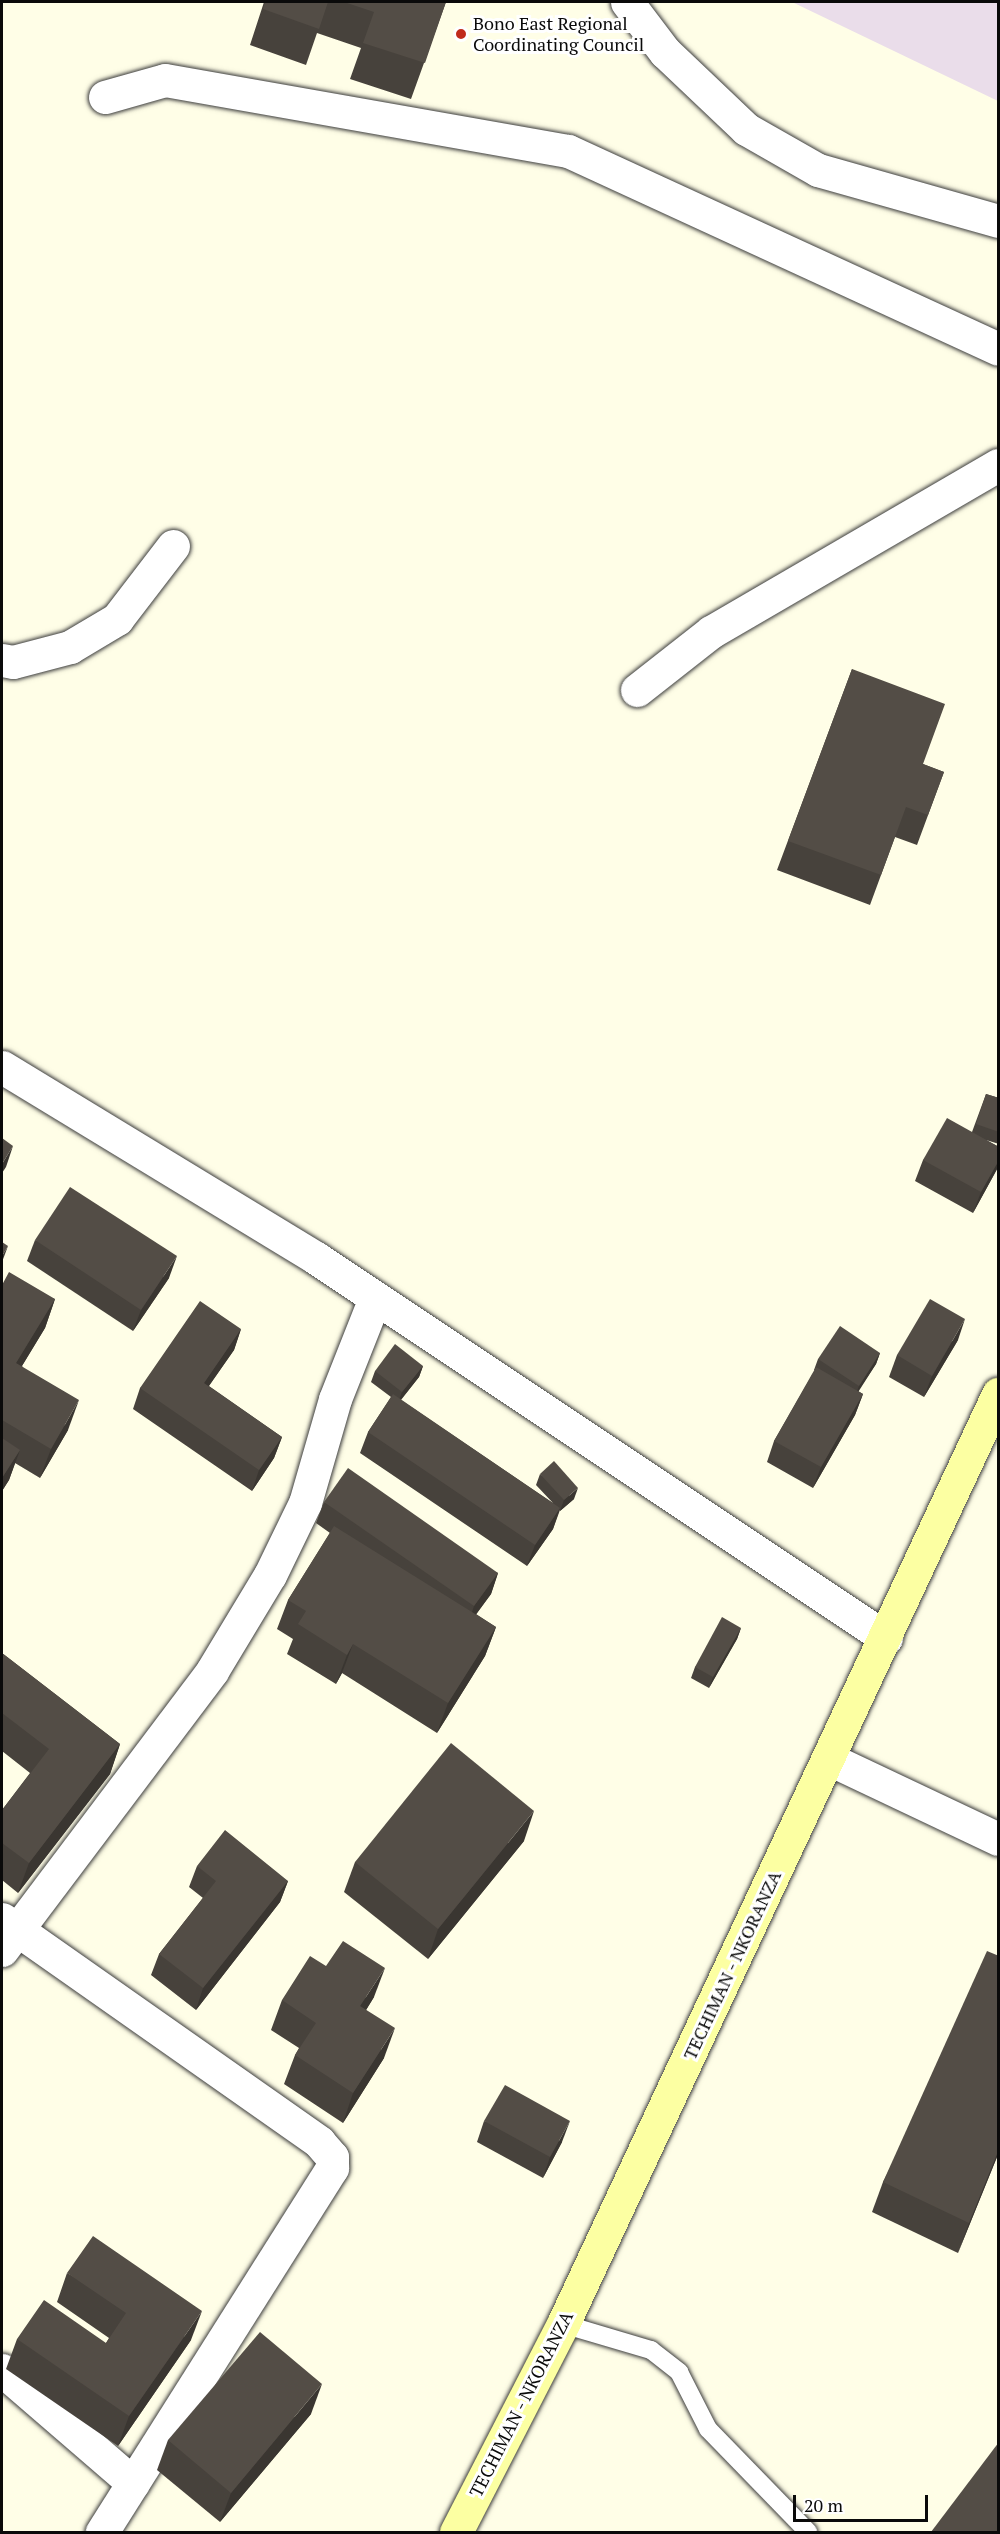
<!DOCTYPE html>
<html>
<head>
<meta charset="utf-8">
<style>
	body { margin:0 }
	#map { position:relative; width:1000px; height:2534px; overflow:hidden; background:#fffee7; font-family:"PT Serif",serif }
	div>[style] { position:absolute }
	.industrial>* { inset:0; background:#eaddea }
	.roads { filter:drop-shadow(0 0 2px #3d3d3d) drop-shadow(0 0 2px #3d3d3d) }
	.service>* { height:18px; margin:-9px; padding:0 9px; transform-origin:9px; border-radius:9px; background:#fff }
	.minor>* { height:33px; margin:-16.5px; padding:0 16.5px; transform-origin:16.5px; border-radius:16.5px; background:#fff }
	.secondary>* { height:33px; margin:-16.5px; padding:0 16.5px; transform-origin:16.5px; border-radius:16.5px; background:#fcffa2 }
	.wall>* { inset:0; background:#47423c }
	.shaded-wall>* { inset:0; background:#3a3631 }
	.building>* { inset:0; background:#534d46 }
	.dots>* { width:16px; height:16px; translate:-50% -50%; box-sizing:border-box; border:3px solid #fff; border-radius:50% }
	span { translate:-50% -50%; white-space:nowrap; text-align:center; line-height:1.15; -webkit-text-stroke:6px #fff; paint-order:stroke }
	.poi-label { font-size:18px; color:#0a0a0a }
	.left { translate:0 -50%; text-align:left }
	.street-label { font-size:18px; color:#0a0a0a }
	.frame { position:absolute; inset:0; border:3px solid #0a0a0a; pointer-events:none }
	.scale { position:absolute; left:793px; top:2495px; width:135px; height:27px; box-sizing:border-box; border:3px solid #0a0a0a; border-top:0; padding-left:8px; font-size:18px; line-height:21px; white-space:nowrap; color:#0a0a0a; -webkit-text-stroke:4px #fff; paint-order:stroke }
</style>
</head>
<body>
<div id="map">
	<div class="industrial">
		<div style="clip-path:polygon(792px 2px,998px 2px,998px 101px)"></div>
	</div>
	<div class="roads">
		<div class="service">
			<div style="left:563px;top:2324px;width:92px;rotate:16.5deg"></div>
			<div style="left:651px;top:2350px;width:36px;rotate:38deg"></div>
			<div style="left:679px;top:2372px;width:64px;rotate:63deg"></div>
			<div style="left:708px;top:2429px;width:144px;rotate:45.8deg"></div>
		</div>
		<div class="minor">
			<div style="left:627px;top:2px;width:63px;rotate:52.8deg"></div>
			<div style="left:665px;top:52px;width:112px;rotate:43.5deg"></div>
			<div style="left:746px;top:129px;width:83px;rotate:29.7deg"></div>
			<div style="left:818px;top:170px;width:187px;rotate:15.8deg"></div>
			<div style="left:105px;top:97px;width:62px;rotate:-15.8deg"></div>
			<div style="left:165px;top:80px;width:409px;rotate:10deg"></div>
			<div style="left:568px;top:151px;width:473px;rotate:24.7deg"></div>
			<div style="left:2px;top:660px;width:11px;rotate:10deg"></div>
			<div style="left:13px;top:662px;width:59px;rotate:-14.7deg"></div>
			<div style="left:70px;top:647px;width:55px;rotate:-30.8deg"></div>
			<div style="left:117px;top:619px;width:92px;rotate:-52.5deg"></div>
			<div style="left:637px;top:690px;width:94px;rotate:-38.1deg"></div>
			<div style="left:711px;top:632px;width:332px;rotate:-30.2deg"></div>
			<div style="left:2px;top:1067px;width:368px;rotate:31.3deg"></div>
			<div style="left:316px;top:1258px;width:685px;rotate:33.69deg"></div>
			<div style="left:829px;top:1759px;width:187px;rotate:25.3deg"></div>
			<div style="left:2px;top:1919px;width:388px;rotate:35.1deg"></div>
			<div style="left:319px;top:2142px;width:20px;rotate:49deg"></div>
			<div style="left:332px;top:2157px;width:11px;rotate:90deg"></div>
			<div style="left:332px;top:2168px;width:431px;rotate:122.3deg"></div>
			<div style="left:2px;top:1950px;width:349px;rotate:-53deg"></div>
			<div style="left:212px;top:1671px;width:112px;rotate:-58.9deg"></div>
			<div style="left:270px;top:1575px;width:80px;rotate:-64.1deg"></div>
			<div style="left:305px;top:1503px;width:108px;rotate:-73.9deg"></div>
			<div style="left:335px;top:1399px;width:109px;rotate:-68.4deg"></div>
			<div style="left:2px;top:2370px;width:173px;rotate:40.8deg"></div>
		</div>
		<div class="secondary">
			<div style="left:456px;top:2532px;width:234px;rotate:-62.8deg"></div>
			<div style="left:563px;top:2324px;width:1027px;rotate:-64.93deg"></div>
		</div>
	</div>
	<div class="wall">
		<div style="clip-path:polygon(264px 2px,446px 2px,411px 99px,350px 79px,361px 48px,317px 33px,306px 65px,250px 45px)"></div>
		<div style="clip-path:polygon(852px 669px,923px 764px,944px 772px,917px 845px,895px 837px,870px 905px,777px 870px)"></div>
		<div style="clip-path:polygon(986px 1094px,999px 1098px,999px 1144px,986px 1140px,999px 1147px,999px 1165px,996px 1171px,973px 1213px,915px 1181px,923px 1160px,972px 1132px)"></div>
		<div style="clip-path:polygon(35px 1240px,169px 1278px,133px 1331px,27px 1261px)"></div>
		<div style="clip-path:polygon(2px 1285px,55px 1299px,45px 1328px,22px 1366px,68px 1430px,40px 1478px,15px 1463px,9px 1480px,2px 1491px)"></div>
		<div style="clip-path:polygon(241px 1329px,234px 1350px,209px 1386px,282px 1437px,274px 1458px,252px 1491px,133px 1409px,140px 1388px)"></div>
		<div style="clip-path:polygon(958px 1340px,924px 1397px,889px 1377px,897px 1355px)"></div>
		<div style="clip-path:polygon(880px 1353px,876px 1364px,858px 1391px,863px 1394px,855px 1415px,813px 1488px,767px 1462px,774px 1441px,815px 1370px,814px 1370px,818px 1359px)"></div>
		<div style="clip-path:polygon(423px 1366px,419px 1377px,401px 1400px,553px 1503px,536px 1485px,540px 1474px,574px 1499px,560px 1511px,560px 1510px,553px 1529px,527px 1566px,360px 1453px,368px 1432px,391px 1397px,371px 1382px,375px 1371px)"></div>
		<div style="clip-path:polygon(324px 1502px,498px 1573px,491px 1594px,476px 1614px,496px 1627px,485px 1656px,437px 1733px,342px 1673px,336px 1684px,287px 1654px,293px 1639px,277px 1629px,288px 1600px,330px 1533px,316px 1523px)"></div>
		<div style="clip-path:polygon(741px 1628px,737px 1639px,709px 1688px,691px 1678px,695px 1667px)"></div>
		<div style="clip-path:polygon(2px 1653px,120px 1744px,110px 1774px,18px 1893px,2px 1880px,2px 1810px,30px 1773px,2px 1751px)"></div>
		<div style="clip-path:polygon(524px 1841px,428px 1959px,344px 1892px,355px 1862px)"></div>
		<div style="clip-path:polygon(197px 1866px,288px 1881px,280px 1902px,196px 2010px,151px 1975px,159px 1954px,203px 1898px,189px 1887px)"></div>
		<div style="clip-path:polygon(999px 1956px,999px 2152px,958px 2253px,872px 2212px,883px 2182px)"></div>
		<div style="clip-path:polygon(374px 1997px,366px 2010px,384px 2058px,343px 2123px,284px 2084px,295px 2055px,299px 2048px,271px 2030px,282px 2000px)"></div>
		<div style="clip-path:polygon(484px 2121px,562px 2142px,543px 2178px,477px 2142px)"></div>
		<div style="clip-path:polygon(67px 2273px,191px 2340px,118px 2446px,6px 2369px,17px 2339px,106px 2343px,109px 2338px,57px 2302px)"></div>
		<div style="clip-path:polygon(311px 2414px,220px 2522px,157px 2470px,168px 2440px)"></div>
	</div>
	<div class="shaded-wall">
		<div style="clip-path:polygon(13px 1146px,6px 1167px,2px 1173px,2px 1164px)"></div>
		<div style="clip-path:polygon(999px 1160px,999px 1165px,996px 1171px,973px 1213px,981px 1192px)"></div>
		<div style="clip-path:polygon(8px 1246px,2px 1262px,2px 1256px)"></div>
		<div style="clip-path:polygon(177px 1256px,169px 1278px,133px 1331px,141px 1310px)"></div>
		<div style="clip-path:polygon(55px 1299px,45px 1328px,6px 1392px,16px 1363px)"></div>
		<div style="clip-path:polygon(965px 1319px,958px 1340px,924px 1397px,932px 1376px)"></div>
		<div style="clip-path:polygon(241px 1329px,234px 1350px,196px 1404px,204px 1383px)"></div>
		<div style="clip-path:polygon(880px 1353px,876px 1364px,855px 1397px,859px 1386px)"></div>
		<div style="clip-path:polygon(423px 1366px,419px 1377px,398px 1403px,402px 1392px)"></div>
		<div style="clip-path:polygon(863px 1394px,855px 1415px,813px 1488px,821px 1467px)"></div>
		<div style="clip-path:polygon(79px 1400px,68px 1430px,40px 1478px,51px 1449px)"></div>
		<div style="clip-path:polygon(282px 1437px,274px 1458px,252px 1491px,259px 1470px)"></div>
		<div style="clip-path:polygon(20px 1450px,9px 1480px,2px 1491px,2px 1478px)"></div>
		<div style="clip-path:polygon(578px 1488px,574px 1499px,560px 1511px,564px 1500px)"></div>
		<div style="clip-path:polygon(560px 1508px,553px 1529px,527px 1566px,535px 1545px)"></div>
		<div style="clip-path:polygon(498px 1573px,491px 1594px,467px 1627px,474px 1606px)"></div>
		<div style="clip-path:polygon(496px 1627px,485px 1656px,437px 1733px,448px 1703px)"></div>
		<div style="clip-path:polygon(741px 1628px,737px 1639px,709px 1688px,713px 1677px)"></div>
		<div style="clip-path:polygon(353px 1644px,342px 1673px,336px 1684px,347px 1655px)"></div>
		<div style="clip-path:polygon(120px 1744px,110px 1774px,18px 1893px,29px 1863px)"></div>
		<div style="clip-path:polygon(534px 1811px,524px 1841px,428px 1959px,438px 1929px)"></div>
		<div style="clip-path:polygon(288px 1881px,280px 1902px,196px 2010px,203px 1988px)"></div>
		<div style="clip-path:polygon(385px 1968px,374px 1997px,350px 2036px,360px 2006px)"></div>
		<div style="clip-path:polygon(395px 2028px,384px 2058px,343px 2123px,353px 2093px)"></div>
		<div style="clip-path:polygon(570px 2121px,562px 2142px,543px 2178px,550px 2157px)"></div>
		<div style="clip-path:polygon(999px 2149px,999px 2152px,958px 2253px,969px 2223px)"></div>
		<div style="clip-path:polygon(202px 2311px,191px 2340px,118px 2446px,129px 2416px)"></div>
		<div style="clip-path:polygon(322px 2384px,311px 2414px,220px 2522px,231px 2493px)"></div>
	</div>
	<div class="building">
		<div style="clip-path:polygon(265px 2px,328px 2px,319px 29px,263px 9px)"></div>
		<div style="clip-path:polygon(344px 2px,446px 2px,425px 63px,363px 43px,374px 12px)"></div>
		<div style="clip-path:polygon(852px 669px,945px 704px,923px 764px,944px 772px,928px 815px,906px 807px,881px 875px,788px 841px)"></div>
		<div style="clip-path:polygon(986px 1094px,999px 1098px,999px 1132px,976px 1124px)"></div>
		<div style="clip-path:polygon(947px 1118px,999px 1147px,999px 1160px,981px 1192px,923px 1160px)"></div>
		<div style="clip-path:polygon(2px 1138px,13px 1146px,2px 1164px)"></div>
		<div style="clip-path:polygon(70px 1187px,177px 1256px,141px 1310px,35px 1240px)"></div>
		<div style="clip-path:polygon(2px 1242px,8px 1246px,2px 1256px)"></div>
		<div style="clip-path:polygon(9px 1272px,55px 1299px,16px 1363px,79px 1400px,51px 1449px,2px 1420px,2px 1285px)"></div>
		<div style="clip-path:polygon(930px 1299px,965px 1319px,932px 1376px,897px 1355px)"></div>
		<div style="clip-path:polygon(200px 1301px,241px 1329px,204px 1383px,282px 1437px,259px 1470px,140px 1388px)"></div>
		<div style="clip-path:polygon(840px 1326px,880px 1353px,859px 1386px,818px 1359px)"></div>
		<div style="clip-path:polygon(395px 1344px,423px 1366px,402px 1392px,375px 1371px)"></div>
		<div style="clip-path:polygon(816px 1367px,863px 1394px,821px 1467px,774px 1441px)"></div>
		<div style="clip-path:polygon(393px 1394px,560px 1508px,535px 1545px,368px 1432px)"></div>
		<div style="clip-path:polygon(2px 1438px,20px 1450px,2px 1478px)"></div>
		<div style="clip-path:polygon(554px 1461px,578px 1488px,564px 1500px,540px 1474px)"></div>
		<div style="clip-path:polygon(348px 1468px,498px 1573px,474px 1606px,324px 1502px)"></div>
		<div style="clip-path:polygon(334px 1526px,496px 1627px,448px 1703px,353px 1644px,347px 1655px,298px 1624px,306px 1611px,288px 1600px)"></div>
		<div style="clip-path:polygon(722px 1617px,741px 1628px,713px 1677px,695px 1667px)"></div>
		<div style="clip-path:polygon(2px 1653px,120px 1744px,29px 1863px,2px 1843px,2px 1810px,49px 1749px,2px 1713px)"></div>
		<div style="clip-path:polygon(451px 1743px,534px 1811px,438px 1929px,355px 1862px)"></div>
		<div style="clip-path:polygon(225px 1830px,288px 1881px,203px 1988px,159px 1954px,216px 1881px,197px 1866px)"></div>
		<div style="clip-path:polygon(343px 1941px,385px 1968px,360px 2006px,395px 2028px,353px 2093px,295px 2055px,316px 2023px,282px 2000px,310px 1956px,326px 1966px)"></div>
		<div style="clip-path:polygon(987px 1951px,999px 1956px,999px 2149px,969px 2223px,883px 2182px)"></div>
		<div style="clip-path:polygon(505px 2085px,570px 2121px,550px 2157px,484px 2121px)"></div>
		<div style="clip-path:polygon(93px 2236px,202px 2311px,129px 2416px,17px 2339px,44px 2300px,106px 2343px,126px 2313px,67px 2273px)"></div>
		<div style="clip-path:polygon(260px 2332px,322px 2384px,231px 2493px,168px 2440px)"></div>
		<div style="clip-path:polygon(999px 2442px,999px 2532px,931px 2532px)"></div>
	</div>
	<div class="dots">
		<div style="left:461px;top:34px;background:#c12b1b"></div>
	</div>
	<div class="poi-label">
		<span class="left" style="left:473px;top:34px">Bono East Regional<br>Coordinating Council</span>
	</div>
	<div class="street-label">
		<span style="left:732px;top:1965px;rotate:-65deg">TECHIMAN - NKORANZA</span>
		<span style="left:521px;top:2404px;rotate:-63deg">TECHIMAN - NKORANZA</span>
	</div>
	<div class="frame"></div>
	<div class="scale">20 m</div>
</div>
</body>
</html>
